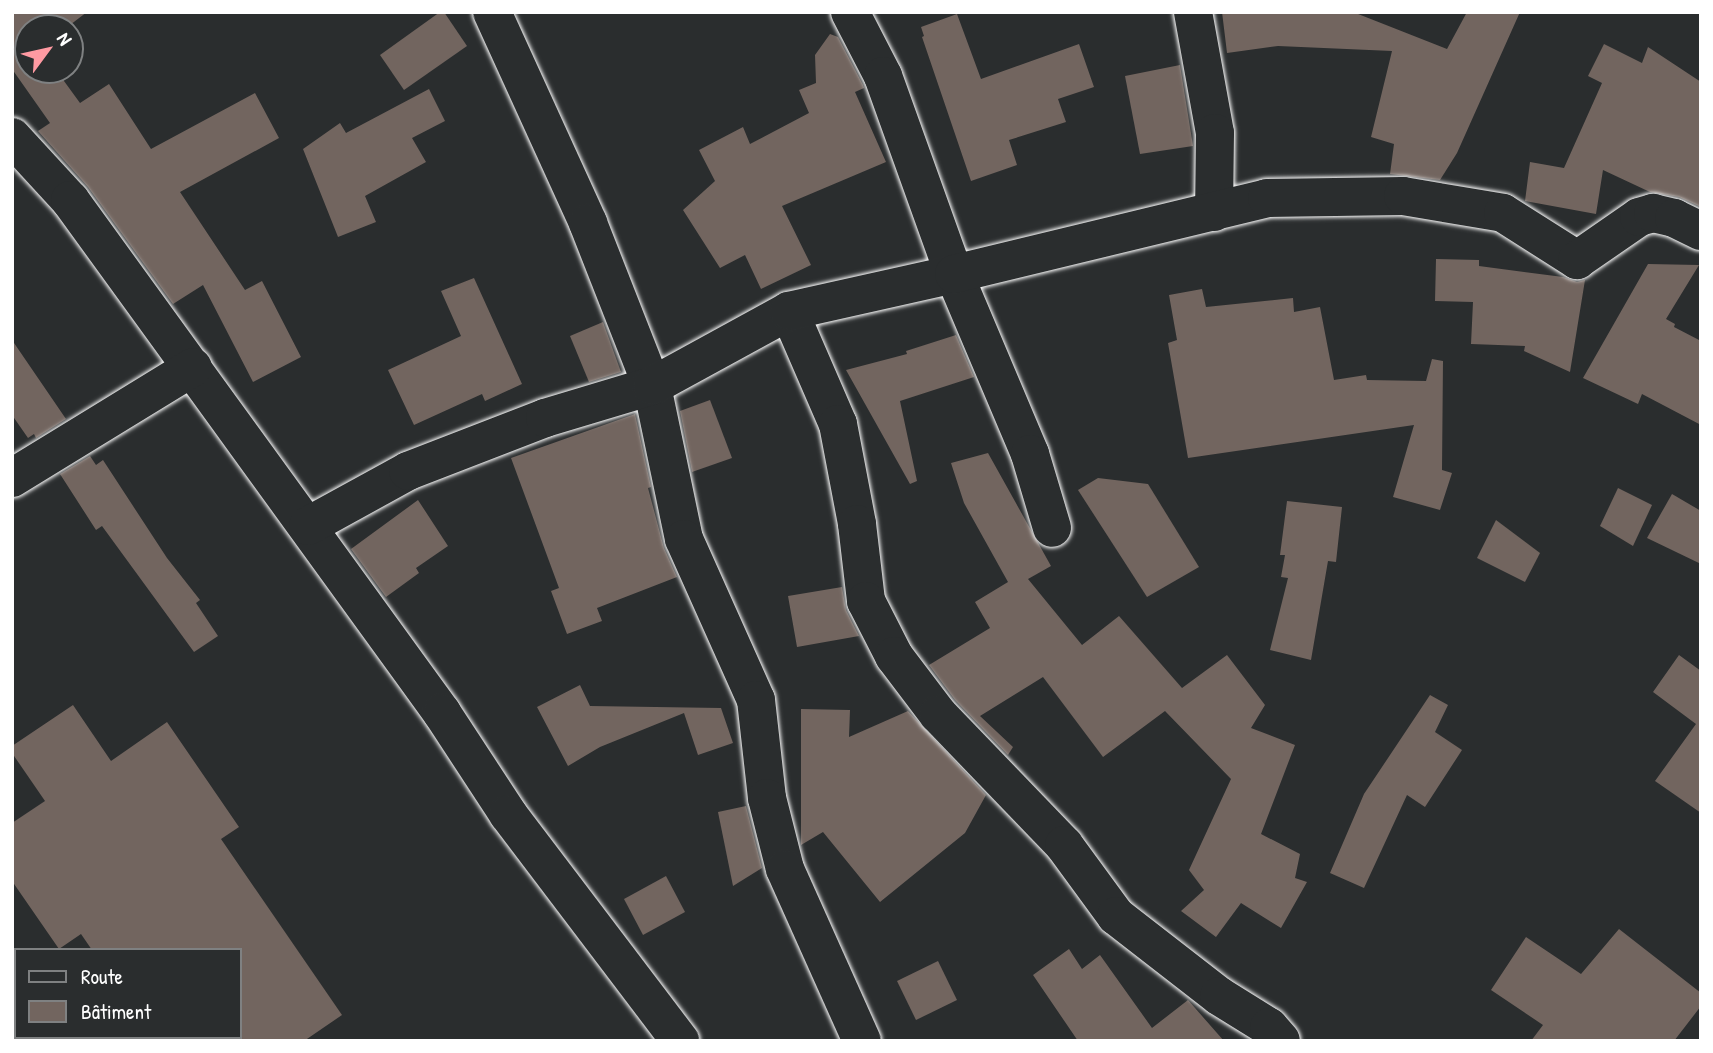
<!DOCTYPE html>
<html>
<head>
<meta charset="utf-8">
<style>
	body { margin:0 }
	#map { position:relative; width:1713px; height:1053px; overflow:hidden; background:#2a2d2e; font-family:"Patrick Hand",sans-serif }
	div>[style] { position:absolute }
	.building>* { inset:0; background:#72655f }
	.roads { filter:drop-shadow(0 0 2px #fff) drop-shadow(0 0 2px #fff) }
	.minor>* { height:38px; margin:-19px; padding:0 19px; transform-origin:19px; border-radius:19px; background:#2a2d2e }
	span { translate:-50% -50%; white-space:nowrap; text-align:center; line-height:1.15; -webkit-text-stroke:6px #2a2d2e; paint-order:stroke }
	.frame { position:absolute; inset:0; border:14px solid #fff; pointer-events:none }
	.legend { position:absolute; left:14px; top:948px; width:228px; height:91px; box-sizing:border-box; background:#2a2d2e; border:2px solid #7f8182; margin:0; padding:9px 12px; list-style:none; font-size:21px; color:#fff }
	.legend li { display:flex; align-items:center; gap:14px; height:35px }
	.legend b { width:35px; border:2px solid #7f8182 }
	.north { position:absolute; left:14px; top:14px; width:70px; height:70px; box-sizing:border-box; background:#2a2d2e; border:2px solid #7f8182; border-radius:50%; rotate:57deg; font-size:19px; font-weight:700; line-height:28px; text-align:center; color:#fff }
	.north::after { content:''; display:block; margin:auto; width:24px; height:32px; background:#ff9aa2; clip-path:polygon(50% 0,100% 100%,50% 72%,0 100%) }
</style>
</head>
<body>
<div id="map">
	<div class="building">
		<div style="clip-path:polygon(12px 12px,87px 12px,66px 28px,28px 28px,28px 70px,56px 70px,80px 103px,109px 84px,151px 149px,255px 93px,279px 138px,180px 192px,245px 290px,262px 281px,301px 357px,253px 382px,203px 285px,173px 304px,88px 187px,38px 131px,50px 123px,12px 69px)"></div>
		<div style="clip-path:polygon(440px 12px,444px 12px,467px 46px,404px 90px,380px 55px)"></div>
		<div style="clip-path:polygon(1222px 12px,1353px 12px,1447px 49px,1467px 12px,1520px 12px,1457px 153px,1440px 180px,1390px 174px,1394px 144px,1371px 137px,1392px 51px,1278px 46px,1227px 53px)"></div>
		<div style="clip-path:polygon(957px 14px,981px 79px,1079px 44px,1094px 87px,1058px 99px,1066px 122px,1009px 140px,1017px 165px,971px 181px,922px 37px,924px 36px,921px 27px)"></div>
		<div style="clip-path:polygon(830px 34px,838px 37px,863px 85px,864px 88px,855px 92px,886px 162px,782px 206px,811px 265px,761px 289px,745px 255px,720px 268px,683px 210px,715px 181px,699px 150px,743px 127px,750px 144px,809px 113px,799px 90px,816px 83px,815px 55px)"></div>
		<div style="clip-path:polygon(1604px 44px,1642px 63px,1648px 47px,1701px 82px,1701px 207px,1679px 197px,1650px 192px,1603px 170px,1596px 214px,1525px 201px,1530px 162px,1564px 168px,1602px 83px,1588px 76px)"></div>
		<div style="clip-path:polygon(1180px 65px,1193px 146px,1140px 154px,1125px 76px)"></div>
		<div style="clip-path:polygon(429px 89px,445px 121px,412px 138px,426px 162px,365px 196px,376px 222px,338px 237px,303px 149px,340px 123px,346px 133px)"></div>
		<div style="clip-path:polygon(1436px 259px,1479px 260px,1479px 266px,1563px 277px,1577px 282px,1585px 280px,1570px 372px,1524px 351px,1525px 346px,1471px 344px,1473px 302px,1435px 301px)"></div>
		<div style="clip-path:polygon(1648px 264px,1699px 265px,1666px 319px,1675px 324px,1674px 327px,1701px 341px,1701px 425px,1642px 394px,1638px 404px,1583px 378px)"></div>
		<div style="clip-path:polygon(474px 278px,522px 384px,485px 401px,482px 394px,414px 425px,388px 370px,461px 336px,441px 291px)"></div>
		<div style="clip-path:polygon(1202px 289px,1206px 307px,1293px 298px,1294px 312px,1320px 307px,1334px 380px,1366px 375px,1367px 380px,1426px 381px,1432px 359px,1443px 361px,1442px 470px,1452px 473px,1440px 510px,1393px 497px,1414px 425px,1188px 458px,1168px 343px,1177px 340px,1169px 295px)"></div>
		<div style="clip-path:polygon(603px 322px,621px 372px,589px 382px,570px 336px)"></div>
		<div style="clip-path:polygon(956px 335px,974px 377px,900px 401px,917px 481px,910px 484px,846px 370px,907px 354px,906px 351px)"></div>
		<div style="clip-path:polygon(12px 340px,66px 419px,36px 438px,34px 434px,28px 438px,12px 415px)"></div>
		<div style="clip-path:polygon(710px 400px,732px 458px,692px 472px,680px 411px)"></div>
		<div style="clip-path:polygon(635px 414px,651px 487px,648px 488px,664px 548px,677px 577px,597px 608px,602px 621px,567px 634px,551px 591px,559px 588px,511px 458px)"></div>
		<div style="clip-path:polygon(988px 453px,1051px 566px,1028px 579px,1082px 645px,1119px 616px,1182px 688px,1227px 655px,1265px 705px,1251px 728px,1295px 745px,1261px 834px,1300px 854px,1295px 878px,1307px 882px,1281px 928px,1241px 903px,1216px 937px,1181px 911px,1204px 890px,1189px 870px,1231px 779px,1165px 711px,1103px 757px,1043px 677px,980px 716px,1013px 747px,1008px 755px,955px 700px,929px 665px,990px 628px,975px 602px,1008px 582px,964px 503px,951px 463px)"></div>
		<div style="clip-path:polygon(90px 456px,96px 465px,103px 460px,167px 558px,200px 600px,196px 603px,218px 636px,194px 652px,102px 526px,96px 530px,60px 474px)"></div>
		<div style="clip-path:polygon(1098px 478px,1148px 484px,1199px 567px,1147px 597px,1078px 490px)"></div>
		<div style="clip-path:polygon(1618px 488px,1652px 505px,1633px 546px,1600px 526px)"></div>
		<div style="clip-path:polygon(1672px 494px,1701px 511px,1701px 564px,1647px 538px)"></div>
		<div style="clip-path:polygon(418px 500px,448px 546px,416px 568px,419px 573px,386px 597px,351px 549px)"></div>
		<div style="clip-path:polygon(1287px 501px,1342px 507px,1336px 562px,1328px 561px,1311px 660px,1270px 650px,1288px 578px,1281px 577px,1285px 555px,1280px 555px)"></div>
		<div style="clip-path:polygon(1496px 520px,1540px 553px,1525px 582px,1477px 558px)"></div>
		<div style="clip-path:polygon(842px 587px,846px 610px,859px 636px,797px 647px,788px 596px)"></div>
		<div style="clip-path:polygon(1679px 655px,1701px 671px,1701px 813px,1655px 781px,1696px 724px,1653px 692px)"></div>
		<div style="clip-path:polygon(580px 685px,590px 706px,721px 708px,733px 743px,698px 755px,684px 713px,600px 747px,568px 766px,537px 707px)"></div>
		<div style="clip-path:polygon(1430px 695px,1448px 705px,1435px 732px,1462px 750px,1425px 807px,1407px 795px,1364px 888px,1330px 873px,1364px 794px)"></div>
		<div style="clip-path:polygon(73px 705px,111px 761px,167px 722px,239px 827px,221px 839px,342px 1015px,304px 1041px,240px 1041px,240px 950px,92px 950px,81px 934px,59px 949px,12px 881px,12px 823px,45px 801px,12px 753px,12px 746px)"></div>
		<div style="clip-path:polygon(801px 709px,850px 710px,849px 737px,908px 711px,986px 795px,965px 833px,880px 902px,823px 832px,801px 845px)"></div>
		<div style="clip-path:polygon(746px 806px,762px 868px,733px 886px,718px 812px)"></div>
		<div style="clip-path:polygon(666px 876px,685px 912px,643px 935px,624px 899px)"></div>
		<div style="clip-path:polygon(1619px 929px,1701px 993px,1701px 1006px,1674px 1041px,1531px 1041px,1543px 1025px,1491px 990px,1526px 937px,1581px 974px)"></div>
		<div style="clip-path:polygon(1069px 949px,1082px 969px,1100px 955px,1152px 1028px,1188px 1000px,1224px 1041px,1078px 1041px,1033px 975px)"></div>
		<div style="clip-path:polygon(938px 961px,957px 1000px,916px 1020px,897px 981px)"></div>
	</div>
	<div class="roads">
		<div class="minor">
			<div style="left:492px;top:12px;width:232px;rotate:65.5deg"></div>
			<div style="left:588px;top:223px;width:175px;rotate:68.6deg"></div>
			<div style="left:652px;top:386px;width:156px;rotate:78.2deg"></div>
			<div style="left:684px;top:539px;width:176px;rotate:65.9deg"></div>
			<div style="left:756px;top:700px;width:99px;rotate:83.6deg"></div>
			<div style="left:767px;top:798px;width:73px;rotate:75.8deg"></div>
			<div style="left:785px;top:869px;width:188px;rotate:65.9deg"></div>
			<div style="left:850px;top:12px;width:72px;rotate:62.7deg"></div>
			<div style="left:883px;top:76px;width:210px;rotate:70.3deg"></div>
			<div style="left:954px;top:274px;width:195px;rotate:67.1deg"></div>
			<div style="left:1030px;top:454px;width:77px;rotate:73.4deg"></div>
			<div style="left:1193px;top:12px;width:123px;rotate:79.7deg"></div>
			<div style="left:1215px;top:133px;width:79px;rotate:90.7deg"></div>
			<div style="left:12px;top:137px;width:86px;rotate:47.4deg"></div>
			<div style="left:70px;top:200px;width:634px;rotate:54.05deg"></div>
			<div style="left:442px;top:713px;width:121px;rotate:56.8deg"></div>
			<div style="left:508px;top:814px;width:285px;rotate:52.8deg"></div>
			<div style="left:789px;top:311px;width:123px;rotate:66.6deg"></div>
			<div style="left:838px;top:424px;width:102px;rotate:79.2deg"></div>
			<div style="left:857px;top:524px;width:78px;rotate:83.3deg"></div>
			<div style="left:866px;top:601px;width:62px;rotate:63deg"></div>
			<div style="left:894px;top:656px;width:73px;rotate:52.8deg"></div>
			<div style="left:938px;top:714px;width:182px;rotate:46.1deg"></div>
			<div style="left:1064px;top:845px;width:88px;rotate:53.8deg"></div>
			<div style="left:1116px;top:916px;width:130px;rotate:37.8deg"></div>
			<div style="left:1219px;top:996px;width:59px;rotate:31.8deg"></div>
			<div style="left:1269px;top:1027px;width:18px;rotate:49deg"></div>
			<div style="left:12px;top:478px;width:212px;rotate:-31.5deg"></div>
			<div style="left:308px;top:526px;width:114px;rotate:-28.8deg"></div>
			<div style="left:408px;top:471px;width:147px;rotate:-21.1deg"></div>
			<div style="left:545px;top:418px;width:112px;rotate:-16.7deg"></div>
			<div style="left:652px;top:386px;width:156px;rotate:-28.7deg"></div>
			<div style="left:789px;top:311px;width:169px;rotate:-12.6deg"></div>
			<div style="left:954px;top:274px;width:322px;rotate:-13.6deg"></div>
			<div style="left:1267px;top:198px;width:136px;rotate:-0.8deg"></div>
			<div style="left:1403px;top:196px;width:101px;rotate:9.6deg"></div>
			<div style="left:1503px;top:213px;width:88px;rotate:32.4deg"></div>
			<div style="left:1577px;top:260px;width:75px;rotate:-34.7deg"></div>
			<div style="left:1639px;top:217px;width:15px;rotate:-16deg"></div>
			<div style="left:1653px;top:213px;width:22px;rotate:13deg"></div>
			<div style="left:1674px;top:218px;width:30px;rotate:26deg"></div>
		</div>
	</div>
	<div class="frame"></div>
	<ul class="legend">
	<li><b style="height:9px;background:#2a2d2e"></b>Route</li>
	<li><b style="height:19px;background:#72655f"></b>Bâtiment</li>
	</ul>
	<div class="north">N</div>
</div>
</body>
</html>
